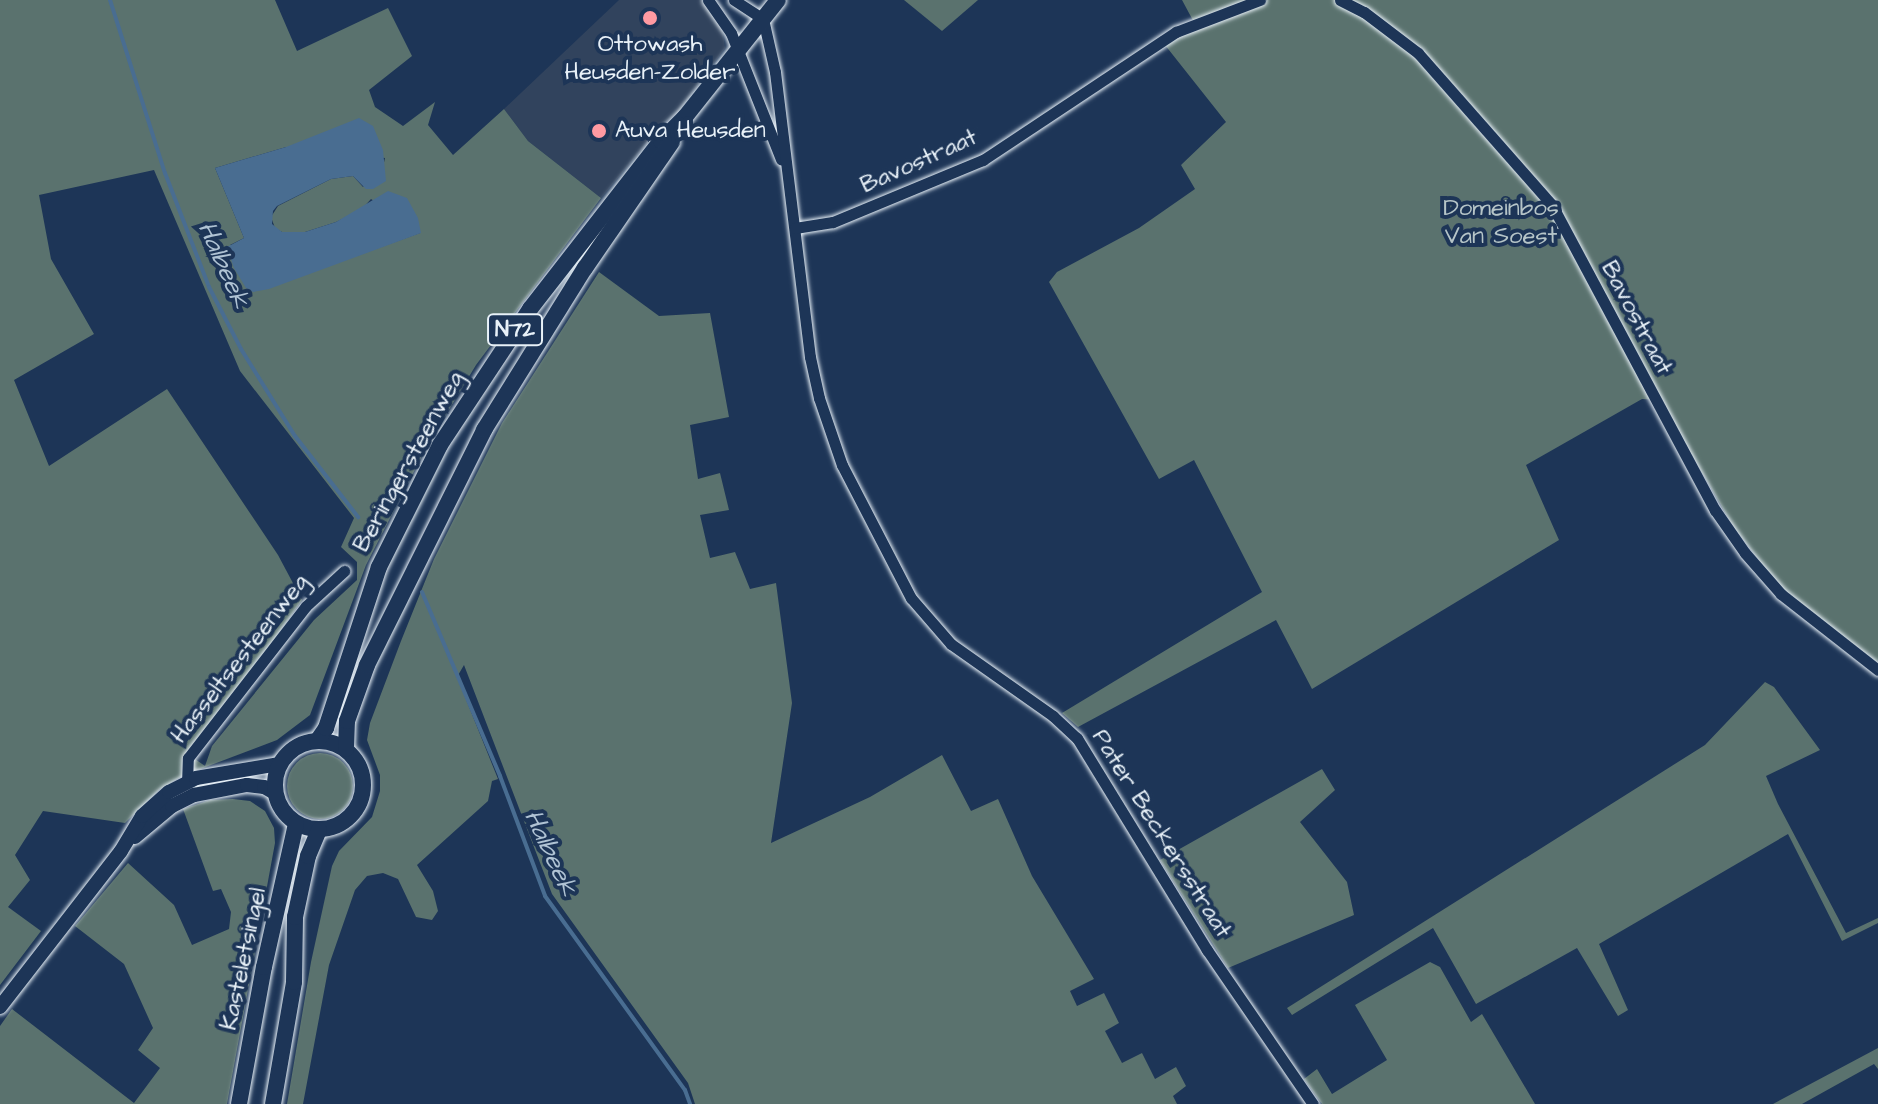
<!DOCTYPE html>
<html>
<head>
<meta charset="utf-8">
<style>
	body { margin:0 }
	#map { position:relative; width:1878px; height:1104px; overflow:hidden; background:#1d3557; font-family:"Architects Daughter",sans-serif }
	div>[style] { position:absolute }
	.built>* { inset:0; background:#31435d }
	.green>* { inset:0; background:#5a726e }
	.round { border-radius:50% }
	.water>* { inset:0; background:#496d91 }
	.stream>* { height:4px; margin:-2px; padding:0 2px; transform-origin:2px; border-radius:2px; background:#496d91 }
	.roads { filter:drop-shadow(0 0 2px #e8f1f8) drop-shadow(0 0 2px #e8f1f8) }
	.minor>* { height:11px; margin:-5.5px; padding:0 5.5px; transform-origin:5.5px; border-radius:5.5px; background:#1d3557 }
	.tertiary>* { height:14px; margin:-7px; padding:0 7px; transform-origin:7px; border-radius:7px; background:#1d3557 }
	.primary>* { height:16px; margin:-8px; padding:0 8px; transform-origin:8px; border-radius:8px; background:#1d3557 }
	.primary>.ring { margin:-8px; padding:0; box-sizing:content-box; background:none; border:16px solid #1d3557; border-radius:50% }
	.dots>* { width:22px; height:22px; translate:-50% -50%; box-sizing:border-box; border:4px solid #1d3557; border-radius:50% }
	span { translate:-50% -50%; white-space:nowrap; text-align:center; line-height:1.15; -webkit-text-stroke:8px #1d3557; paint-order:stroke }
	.shield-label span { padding:2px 6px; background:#1d3557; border:2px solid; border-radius:6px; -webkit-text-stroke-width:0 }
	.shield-label { font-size:22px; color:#e8f1f8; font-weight:700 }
	.poi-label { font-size:24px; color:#e8f1f8 }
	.left { translate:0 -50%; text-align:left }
	.street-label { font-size:24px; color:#e8f1f8 }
	.park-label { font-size:24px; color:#b6c5c8 }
	.water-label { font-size:26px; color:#b0c3d4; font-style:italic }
</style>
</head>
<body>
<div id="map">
	<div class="built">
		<div style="clip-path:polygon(619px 0,702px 0,722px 27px,725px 48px,678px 112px,664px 123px,601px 198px,528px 141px,504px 109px)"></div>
	</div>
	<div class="green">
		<div style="clip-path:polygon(evenodd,0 0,275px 0,297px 51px,388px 8px,412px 56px,369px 90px,375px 107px,403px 126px,435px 102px,428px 125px,453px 155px,504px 109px,528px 141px,601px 198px,476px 365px,427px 446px,366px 565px,310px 715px,277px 740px,182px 776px,160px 789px,125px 823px,43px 811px,15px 855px,30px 880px,8px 907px,41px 931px,0 985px,0 0,286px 147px,385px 158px,383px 167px,363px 187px,353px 176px,331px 179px,278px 206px,271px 217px,275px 228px,282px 232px,305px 232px,336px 222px,361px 210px,371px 199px,420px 233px,353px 257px,230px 245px,244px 238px,215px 168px,286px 147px,0 0,154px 170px,240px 371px,354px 518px,341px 547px,357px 562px,357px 580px,314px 620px,212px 746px,205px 766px,192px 757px,302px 600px,278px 555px,167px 389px,49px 466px,14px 380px,94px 334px,51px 259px,39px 195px,154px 170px)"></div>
		<div style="clip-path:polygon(904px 0,978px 0,942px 31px)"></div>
		<div style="clip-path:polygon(1182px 0,1878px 0,1878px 663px,1783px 592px,1733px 526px,1660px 400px,1642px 399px,1526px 465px,1559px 540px,1312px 689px,1276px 620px,1078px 727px,1062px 713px,1262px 592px,1194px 460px,1159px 479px,1049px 282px,1057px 272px,1139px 228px,1195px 189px,1181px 165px,1226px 122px,1165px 45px,1197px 28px)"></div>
		<div style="clip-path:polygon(599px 272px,659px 316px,710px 313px,729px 417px,690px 425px,698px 479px,720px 473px,729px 510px,700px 515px,710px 558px,735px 552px,750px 589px,776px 583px,792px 703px,771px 843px,870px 797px,942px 755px,971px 811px,998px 799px,1032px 876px,1094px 979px,1070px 991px,1077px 1006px,1104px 993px,1119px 1023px,1105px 1031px,1122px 1063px,1142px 1053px,1155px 1079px,1176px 1067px,1186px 1086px,1173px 1096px,1177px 1104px,695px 1104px,688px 1083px,552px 894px,464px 665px,457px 677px,498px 779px,492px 781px,488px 801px,417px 865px,433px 891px,438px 911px,432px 920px,416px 917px,398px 879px,383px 873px,367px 876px,355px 890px,329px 965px,303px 1104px,287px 1104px,311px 962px,332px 866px,339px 851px,372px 817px,380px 791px,380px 775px,367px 740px,370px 723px,401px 641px,434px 559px,502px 423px)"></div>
		<div style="clip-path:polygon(1765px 682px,1774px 687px,1820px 750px,1766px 776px,1778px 804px,1846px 933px,1878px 918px,1878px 923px,1842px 941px,1788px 834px,1599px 944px,1628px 1010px,1618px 1016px,1577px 948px,1476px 1004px,1433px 928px,1292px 1015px,1287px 1008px,1705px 745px)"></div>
		<div class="round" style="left:287px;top:753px;width:66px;height:66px"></div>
		<div style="clip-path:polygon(1322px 769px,1335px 790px,1300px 822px,1347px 882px,1354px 915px,1228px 968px,1160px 860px)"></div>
		<div style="clip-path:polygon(233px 799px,250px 801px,265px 811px,274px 828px,275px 843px,227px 1104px,0 1104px,0 1026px,12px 1009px,134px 1103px,160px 1068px,138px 1050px,153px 1028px,124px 964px,75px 926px,128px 863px,174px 905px,192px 945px,229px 929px,231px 912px,221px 889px,213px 891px,183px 809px,210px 800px)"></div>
		<div style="clip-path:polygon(1430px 962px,1440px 967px,1471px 1022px,1482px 1014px,1535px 1104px,1322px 1104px,1304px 1079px,1317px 1069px,1332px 1094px,1387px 1060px,1355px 1005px)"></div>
		<div style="clip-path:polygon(1878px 1048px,1878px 1069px,1874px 1064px,1802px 1104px,1773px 1104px)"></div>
	</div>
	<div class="water">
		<div style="clip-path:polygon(359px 118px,373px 126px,383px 150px,386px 181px,373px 189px,366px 189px,353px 176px,331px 179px,277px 206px,273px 211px,272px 224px,282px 232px,305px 232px,336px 222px,388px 191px,407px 198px,418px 218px,421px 233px,269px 289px,253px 292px,246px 288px,234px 268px,227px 247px,244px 238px,215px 168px,286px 147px)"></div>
	</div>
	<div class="stream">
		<div style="left:110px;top:0;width:182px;rotate:72.4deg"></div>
		<div style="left:165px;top:173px;width:122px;rotate:68.9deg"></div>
		<div style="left:209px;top:287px;width:70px;rotate:62.7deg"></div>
		<div style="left:241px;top:349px;width:102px;rotate:58.2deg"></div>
		<div style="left:295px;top:436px;width:103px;rotate:52.1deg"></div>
		<div style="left:422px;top:592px;width:200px;rotate:67deg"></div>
		<div style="left:500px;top:776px;width:128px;rotate:69.4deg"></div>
		<div style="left:545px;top:896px;width:239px;rotate:54.2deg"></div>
		<div style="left:685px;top:1090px;width:15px;rotate:70deg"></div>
	</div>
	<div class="roads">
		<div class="minor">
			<div style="left:708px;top:0;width:40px;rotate:55.1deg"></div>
			<div style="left:731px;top:33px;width:136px;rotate:68.4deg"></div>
			<div style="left:734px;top:0;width:35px;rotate:33deg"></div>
			<div style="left:763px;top:19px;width:54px;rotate:77.2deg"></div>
			<div style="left:775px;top:72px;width:287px;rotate:83deg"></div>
			<div style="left:810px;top:357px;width:42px;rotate:77.6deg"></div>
			<div style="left:819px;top:398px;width:71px;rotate:71.1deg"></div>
			<div style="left:842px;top:465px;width:150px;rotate:62.6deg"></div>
			<div style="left:911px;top:598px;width:61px;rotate:49deg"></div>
			<div style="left:951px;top:644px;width:125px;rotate:35.2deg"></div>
			<div style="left:1053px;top:716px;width:33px;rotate:43deg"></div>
			<div style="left:1077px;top:738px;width:249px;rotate:58.5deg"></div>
			<div style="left:1207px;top:950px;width:187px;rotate:55.5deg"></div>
			<div style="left:1340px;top:0;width:27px;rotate:27deg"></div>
			<div style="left:1364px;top:12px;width:68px;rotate:37.2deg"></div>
			<div style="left:1418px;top:53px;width:203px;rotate:48.6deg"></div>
			<div style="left:1552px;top:205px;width:346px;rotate:61.9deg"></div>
			<div style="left:1715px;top:510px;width:52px;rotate:55.1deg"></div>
			<div style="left:1745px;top:553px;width:55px;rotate:48.7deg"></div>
			<div style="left:1781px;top:594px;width:123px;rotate:38.1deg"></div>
			<div style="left:795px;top:228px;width:38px;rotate:-9deg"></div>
			<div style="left:833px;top:222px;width:162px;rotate:-22.5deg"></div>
			<div style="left:983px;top:160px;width:232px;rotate:-33.6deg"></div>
			<div style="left:1176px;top:32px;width:90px;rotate:-20.9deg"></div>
			<div style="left:187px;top:783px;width:25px;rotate:-88deg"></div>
			<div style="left:188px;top:758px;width:192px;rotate:-52.2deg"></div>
			<div style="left:306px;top:606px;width:52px;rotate:-42.6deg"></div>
		</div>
		<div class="tertiary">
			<div style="left:135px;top:837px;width:48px;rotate:-40deg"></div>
			<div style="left:172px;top:806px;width:25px;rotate:-27deg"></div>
			<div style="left:194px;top:795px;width:54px;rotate:-10.7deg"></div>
			<div style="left:247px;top:785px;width:17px;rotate:7deg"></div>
			<div style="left:264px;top:787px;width:13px;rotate:29deg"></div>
			<div style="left:0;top:1007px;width:197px;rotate:-52.2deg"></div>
			<div style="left:121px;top:851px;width:41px;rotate:-59deg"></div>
			<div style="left:142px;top:816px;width:36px;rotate:-42deg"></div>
			<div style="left:169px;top:792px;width:30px;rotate:-27deg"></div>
			<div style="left:196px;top:778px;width:85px;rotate:-9.5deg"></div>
		</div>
		<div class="primary">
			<div class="ring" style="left:275px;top:741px;width:72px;height:72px"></div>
			<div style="left:317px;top:741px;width:16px;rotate:-55deg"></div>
			<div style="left:326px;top:728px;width:169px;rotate:-71.8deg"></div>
			<div style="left:379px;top:567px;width:136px;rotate:-63.4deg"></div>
			<div style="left:440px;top:445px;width:163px;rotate:-56.5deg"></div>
			<div style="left:530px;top:309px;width:213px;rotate:-52.1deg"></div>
			<div style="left:661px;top:141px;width:34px;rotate:-45deg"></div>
			<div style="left:685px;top:117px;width:149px;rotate:-51.5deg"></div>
			<div style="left:346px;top:749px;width:28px;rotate:-88deg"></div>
			<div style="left:347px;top:721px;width:59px;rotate:-70.3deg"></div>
			<div style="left:367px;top:665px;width:263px;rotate:-63.5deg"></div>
			<div style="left:484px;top:430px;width:191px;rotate:-58.1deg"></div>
			<div style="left:585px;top:268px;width:153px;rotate:-55.4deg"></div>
			<div style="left:239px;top:1104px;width:139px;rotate:-79.7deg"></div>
			<div style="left:264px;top:967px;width:147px;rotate:-77.4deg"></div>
			<div style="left:273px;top:1104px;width:124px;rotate:-80.2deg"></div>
			<div style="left:294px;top:982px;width:65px;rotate:-89.1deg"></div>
			<div style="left:295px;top:917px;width:62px;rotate:-78deg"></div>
			<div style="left:308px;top:856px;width:28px;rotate:-67deg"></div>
		</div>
	</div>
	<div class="dots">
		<div style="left:650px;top:18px;background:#ff9aa2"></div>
		<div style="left:599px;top:131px;background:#ff9aa2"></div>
	</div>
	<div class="shield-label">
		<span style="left:515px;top:330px">N72</span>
	</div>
	<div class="poi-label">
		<span style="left:650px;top:59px">Ottowash<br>Heusden-Zolder</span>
		<span class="left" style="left:615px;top:131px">Auva Heusden</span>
	</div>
	<div class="street-label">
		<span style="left:919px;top:162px;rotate:-24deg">Bavostraat</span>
		<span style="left:1636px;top:318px;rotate:62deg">Bavostraat</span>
		<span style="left:409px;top:462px;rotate:-61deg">Beringersteenweg</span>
		<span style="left:240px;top:659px;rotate:-52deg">Hasseltsesteenweg</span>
		<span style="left:1161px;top:834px;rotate:58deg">Pater Beckersstraat</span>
		<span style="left:244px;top:959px;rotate:-78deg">Kasteletsingel</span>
	</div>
	<div class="park-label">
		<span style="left:1501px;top:223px">Domeinbos<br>Van Soest</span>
	</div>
	<div class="water-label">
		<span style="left:223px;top:265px;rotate:66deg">Halbeek</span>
		<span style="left:550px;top:853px;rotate:65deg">Halbeek</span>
	</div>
</div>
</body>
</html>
